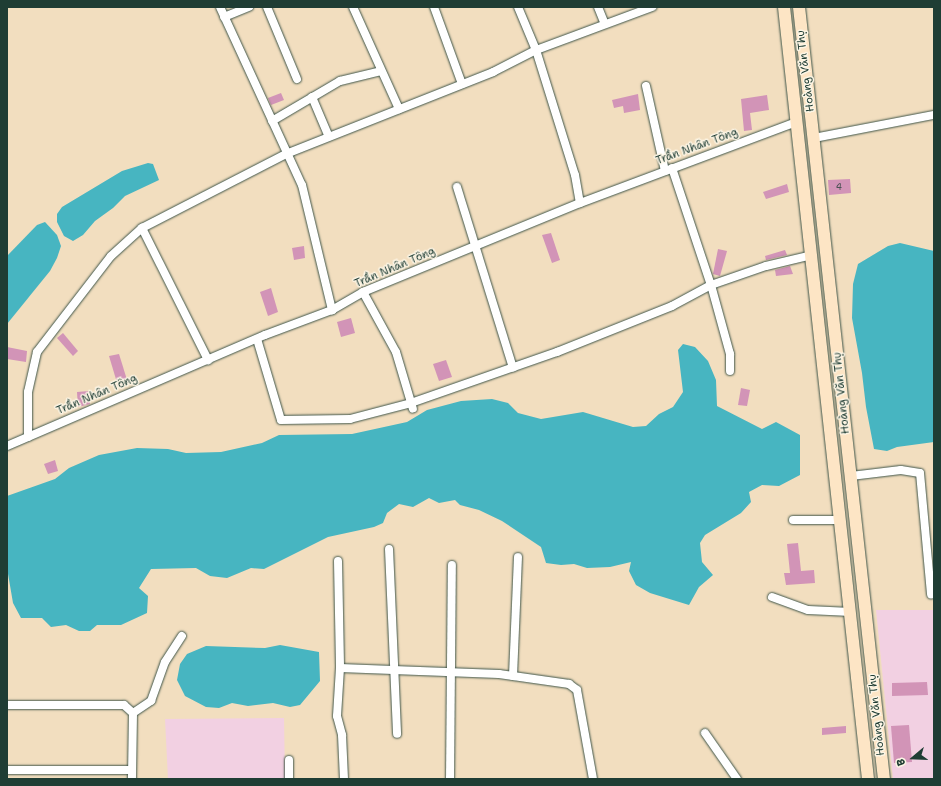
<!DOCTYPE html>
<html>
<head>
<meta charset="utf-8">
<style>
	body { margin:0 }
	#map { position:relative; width:941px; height:786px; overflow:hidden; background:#f2debf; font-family:"Shantell Sans",sans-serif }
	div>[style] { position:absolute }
	.built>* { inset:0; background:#f2d0e2 }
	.water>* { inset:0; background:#47b5c1 }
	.building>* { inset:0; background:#d294b7 }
	.roads { filter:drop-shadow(0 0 1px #3f5549) drop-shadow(0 0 1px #3f5549) }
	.minor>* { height:8px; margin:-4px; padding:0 4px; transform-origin:4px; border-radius:4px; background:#fff }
	.secondary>* { height:12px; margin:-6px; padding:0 6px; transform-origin:6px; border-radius:6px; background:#fde5c5 }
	span { translate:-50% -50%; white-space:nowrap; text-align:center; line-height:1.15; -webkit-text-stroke:3px #fcf5e5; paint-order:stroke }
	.number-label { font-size:9px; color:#4c5355 }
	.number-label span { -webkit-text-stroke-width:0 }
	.street-label { font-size:11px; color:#1f3d34 }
	.frame { position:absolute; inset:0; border:8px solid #1f3d34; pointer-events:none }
	.north { position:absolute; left:893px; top:738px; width:40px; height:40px; -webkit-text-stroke:3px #fcf5e5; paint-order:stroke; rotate:251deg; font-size:11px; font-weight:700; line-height:16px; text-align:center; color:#1f3d34 }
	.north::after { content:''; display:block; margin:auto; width:14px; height:18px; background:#1f3d34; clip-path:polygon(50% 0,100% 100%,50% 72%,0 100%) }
</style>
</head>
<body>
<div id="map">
	<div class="built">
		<div style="clip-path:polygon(876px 610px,934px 610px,934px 779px,893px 779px)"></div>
		<div style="clip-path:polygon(284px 718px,285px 779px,168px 779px,165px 719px)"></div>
	</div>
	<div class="water">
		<div style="clip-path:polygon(148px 163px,153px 164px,159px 180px,125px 196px,113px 208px,95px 221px,83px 235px,73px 241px,64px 236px,57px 222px,57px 214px,62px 207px,122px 171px)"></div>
		<div style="clip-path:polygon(45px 222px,57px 235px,61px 246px,57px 258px,50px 271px,7px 324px,7px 256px,37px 225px)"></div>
		<div style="clip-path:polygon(900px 243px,934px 251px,934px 442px,897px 447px,887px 451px,874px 449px,866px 407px,862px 373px,852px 318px,853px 284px,858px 264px,888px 246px)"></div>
		<div style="clip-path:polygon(683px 344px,695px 347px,708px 361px,716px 380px,717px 406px,762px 429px,776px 422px,800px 435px,800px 475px,779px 486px,762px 485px,749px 492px,751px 502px,741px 513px,705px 535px,700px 543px,702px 562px,713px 575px,699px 587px,689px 605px,650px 593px,636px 585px,629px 571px,631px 562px,610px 567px,587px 568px,574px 564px,561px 565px,546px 563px,541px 547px,502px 521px,479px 510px,460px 505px,455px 500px,439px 503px,429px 498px,413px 507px,399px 504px,387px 513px,383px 523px,374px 527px,328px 537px,264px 569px,251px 568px,227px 578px,210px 576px,196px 568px,151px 569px,139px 588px,148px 596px,147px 613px,121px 625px,97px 625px,90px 631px,79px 631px,66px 625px,51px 627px,42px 618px,21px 618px,13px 603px,7px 568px,7px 496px,55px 479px,69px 468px,99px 455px,137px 448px,168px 449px,186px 453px,221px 452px,262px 443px,279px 435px,352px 434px,407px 422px,427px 410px,461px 401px,492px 399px,508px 403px,518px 413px,541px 419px,583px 412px,633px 427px,646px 426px,659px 414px,673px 407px,683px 392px,678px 350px)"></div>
		<div style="clip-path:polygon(280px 645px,319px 652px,320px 681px,300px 705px,290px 707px,273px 703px,248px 706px,232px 703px,219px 708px,206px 707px,185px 696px,177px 680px,180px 664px,187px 654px,206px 646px,265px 648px)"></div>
	</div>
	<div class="building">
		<div style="clip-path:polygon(281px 93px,284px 100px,271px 105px,268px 98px)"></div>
		<div style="clip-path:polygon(638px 94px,640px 110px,624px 113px,623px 106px,614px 108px,612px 100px)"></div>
		<div style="clip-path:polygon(767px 95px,769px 110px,750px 113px,752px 130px,744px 131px,741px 99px)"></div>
		<div style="clip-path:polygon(850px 179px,851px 193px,829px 195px,828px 180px)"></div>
		<div style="clip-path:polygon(787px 184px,789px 192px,766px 199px,763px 192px)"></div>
		<div style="clip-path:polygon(551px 233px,560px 260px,552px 263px,542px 235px)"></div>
		<div style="clip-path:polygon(304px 246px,305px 258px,294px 260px,292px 248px)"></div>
		<div style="clip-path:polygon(718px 249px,727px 251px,720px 276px,713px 274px)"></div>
		<div style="clip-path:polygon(785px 250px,787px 255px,766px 260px,765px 256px)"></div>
		<div style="clip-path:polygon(790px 266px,793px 274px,776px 276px,775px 270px)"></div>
		<div style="clip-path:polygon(271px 288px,278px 312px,268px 316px,260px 292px)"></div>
		<div style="clip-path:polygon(351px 318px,355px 333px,341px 337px,337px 322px)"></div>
		<div style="clip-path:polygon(63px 333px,78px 351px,73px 356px,57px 338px)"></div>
		<div style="clip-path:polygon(7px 347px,27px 351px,26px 362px,7px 359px)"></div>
		<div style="clip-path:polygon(119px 354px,128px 383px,118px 386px,109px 356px)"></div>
		<div style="clip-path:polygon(446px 360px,452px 377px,439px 381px,433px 364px)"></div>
		<div style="clip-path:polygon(741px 388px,750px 390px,747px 406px,738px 405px)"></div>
		<div style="clip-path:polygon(89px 391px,90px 404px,78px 407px,77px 392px)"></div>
		<div style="clip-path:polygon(55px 460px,58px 471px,48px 474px,44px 464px)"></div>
		<div style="clip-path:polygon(798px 543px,801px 571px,814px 570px,815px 583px,786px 585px,784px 573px,790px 573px,787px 544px)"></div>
		<div style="clip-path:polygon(927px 682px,928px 695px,892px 696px,892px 683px)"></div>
		<div style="clip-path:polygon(909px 725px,912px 762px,894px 763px,891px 726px)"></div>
		<div style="clip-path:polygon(846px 726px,846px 733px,822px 735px,822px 728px)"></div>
	</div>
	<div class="roads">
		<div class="minor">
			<div style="left:220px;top:7px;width:196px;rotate:65.3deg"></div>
			<div style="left:302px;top:185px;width:129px;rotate:76.5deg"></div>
			<div style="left:267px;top:7px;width:78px;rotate:67.4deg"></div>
			<div style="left:353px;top:7px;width:112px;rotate:65.7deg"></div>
			<div style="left:434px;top:7px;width:82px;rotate:70deg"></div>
			<div style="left:518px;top:7px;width:47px;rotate:67.3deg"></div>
			<div style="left:536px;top:50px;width:131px;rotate:72.7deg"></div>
			<div style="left:575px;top:175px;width:28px;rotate:80deg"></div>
			<div style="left:598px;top:7px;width:18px;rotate:68deg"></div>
			<div style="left:224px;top:17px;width:27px;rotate:-22deg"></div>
			<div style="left:646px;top:86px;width:87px;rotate:77.4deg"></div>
			<div style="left:312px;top:97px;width:43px;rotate:67deg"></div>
			<div style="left:272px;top:121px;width:79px;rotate:-30.5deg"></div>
			<div style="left:340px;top:81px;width:42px;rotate:-13.7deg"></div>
			<div style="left:814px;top:138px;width:122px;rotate:-10.9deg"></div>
			<div style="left:672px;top:168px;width:123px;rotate:71.6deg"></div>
			<div style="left:711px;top:285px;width:72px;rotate:74.6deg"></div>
			<div style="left:730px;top:354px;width:17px;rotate:90deg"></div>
			<div style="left:457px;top:187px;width:189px;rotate:72.8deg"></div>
			<div style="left:142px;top:228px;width:148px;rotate:63.4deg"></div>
			<div style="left:363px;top:292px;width:68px;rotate:61.2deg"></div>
			<div style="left:396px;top:352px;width:59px;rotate:73.4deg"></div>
			<div style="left:257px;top:339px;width:84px;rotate:73.5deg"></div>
			<div style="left:281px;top:420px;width:69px;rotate:-0.8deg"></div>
			<div style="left:350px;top:419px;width:63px;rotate:-14.7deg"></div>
			<div style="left:411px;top:403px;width:155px;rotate:-19.3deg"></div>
			<div style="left:557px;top:352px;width:124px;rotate:-21.8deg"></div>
			<div style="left:672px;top:306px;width:44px;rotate:-28.3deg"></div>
			<div style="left:711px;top:285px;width:58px;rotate:-19.1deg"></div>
			<div style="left:766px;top:266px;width:47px;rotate:-13.4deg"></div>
			<div style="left:28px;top:437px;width:45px;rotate:-90deg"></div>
			<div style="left:28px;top:392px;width:41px;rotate:-77.3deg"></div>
			<div style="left:37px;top:352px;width:121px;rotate:-52.4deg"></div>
			<div style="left:111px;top:256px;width:42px;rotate:-42.1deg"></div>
			<div style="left:142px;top:228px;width:162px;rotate:-27.2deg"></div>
			<div style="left:286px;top:154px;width:223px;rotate:-21.6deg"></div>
			<div style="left:493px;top:72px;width:48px;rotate:-27.1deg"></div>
			<div style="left:536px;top:50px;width:124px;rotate:-20.3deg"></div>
			<div style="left:7px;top:446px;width:281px;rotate:-23.3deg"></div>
			<div style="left:265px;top:335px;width:72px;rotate:-20.5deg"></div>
			<div style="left:332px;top:310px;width:36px;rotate:-30deg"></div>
			<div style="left:363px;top:292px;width:235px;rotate:-22.3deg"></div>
			<div style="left:580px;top:203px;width:232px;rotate:-20.5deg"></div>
			<div style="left:851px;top:476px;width:50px;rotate:-6.8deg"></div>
			<div style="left:901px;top:470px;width:19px;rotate:9deg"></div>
			<div style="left:920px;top:473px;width:122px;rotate:84.8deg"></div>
			<div style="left:793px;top:520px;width:48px"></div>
			<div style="left:389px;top:549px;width:185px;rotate:87.5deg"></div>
			<div style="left:338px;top:561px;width:107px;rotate:88.9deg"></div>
			<div style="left:340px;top:668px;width:48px;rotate:93.6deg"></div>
			<div style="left:337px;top:716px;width:20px;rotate:75deg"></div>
			<div style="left:342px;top:735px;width:44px;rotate:87.4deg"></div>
			<div style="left:772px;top:597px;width:38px;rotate:20deg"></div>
			<div style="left:808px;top:610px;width:43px;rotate:2.7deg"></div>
			<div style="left:340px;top:668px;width:159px;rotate:2.2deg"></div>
			<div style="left:499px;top:674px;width:71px;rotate:8.1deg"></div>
			<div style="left:569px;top:684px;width:10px;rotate:37deg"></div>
			<div style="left:577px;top:690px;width:90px;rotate:79.8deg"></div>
			<div style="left:513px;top:676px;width:119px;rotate:-87.6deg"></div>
			<div style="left:7px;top:705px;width:117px"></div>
			<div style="left:124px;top:705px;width:12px;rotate:42deg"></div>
			<div style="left:133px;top:713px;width:66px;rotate:90.9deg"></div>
			<div style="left:133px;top:713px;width:22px;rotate:-34deg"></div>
			<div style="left:151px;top:701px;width:41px;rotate:-70.3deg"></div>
			<div style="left:165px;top:662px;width:31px;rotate:-57deg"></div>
			<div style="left:705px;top:733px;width:56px;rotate:55.2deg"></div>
			<div style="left:289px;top:760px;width:19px;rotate:90deg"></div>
			<div style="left:7px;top:770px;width:125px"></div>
			<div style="left:450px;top:779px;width:214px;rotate:-89.5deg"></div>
		</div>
		<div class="secondary">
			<div style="left:784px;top:7px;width:777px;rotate:83.79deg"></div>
			<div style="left:799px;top:7px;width:777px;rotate:83.72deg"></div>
		</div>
	</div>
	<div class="number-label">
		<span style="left:839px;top:187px">4</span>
	</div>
	<div class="street-label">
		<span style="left:806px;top:71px;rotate:-97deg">Hoàng Văn Thụ</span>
		<span style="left:697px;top:147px;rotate:-20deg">Trần Nhân Tông</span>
		<span style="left:395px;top:268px;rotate:-23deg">Trần Nhân Tông</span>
		<span style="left:842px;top:393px;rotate:-96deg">Hoàng Văn Thụ</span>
		<span style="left:97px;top:395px;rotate:-23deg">Trần Nhân Tông</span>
		<span style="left:877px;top:715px;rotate:-96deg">Hoàng Văn Thụ</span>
	</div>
	<div class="frame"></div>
	<div class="north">B</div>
</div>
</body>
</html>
